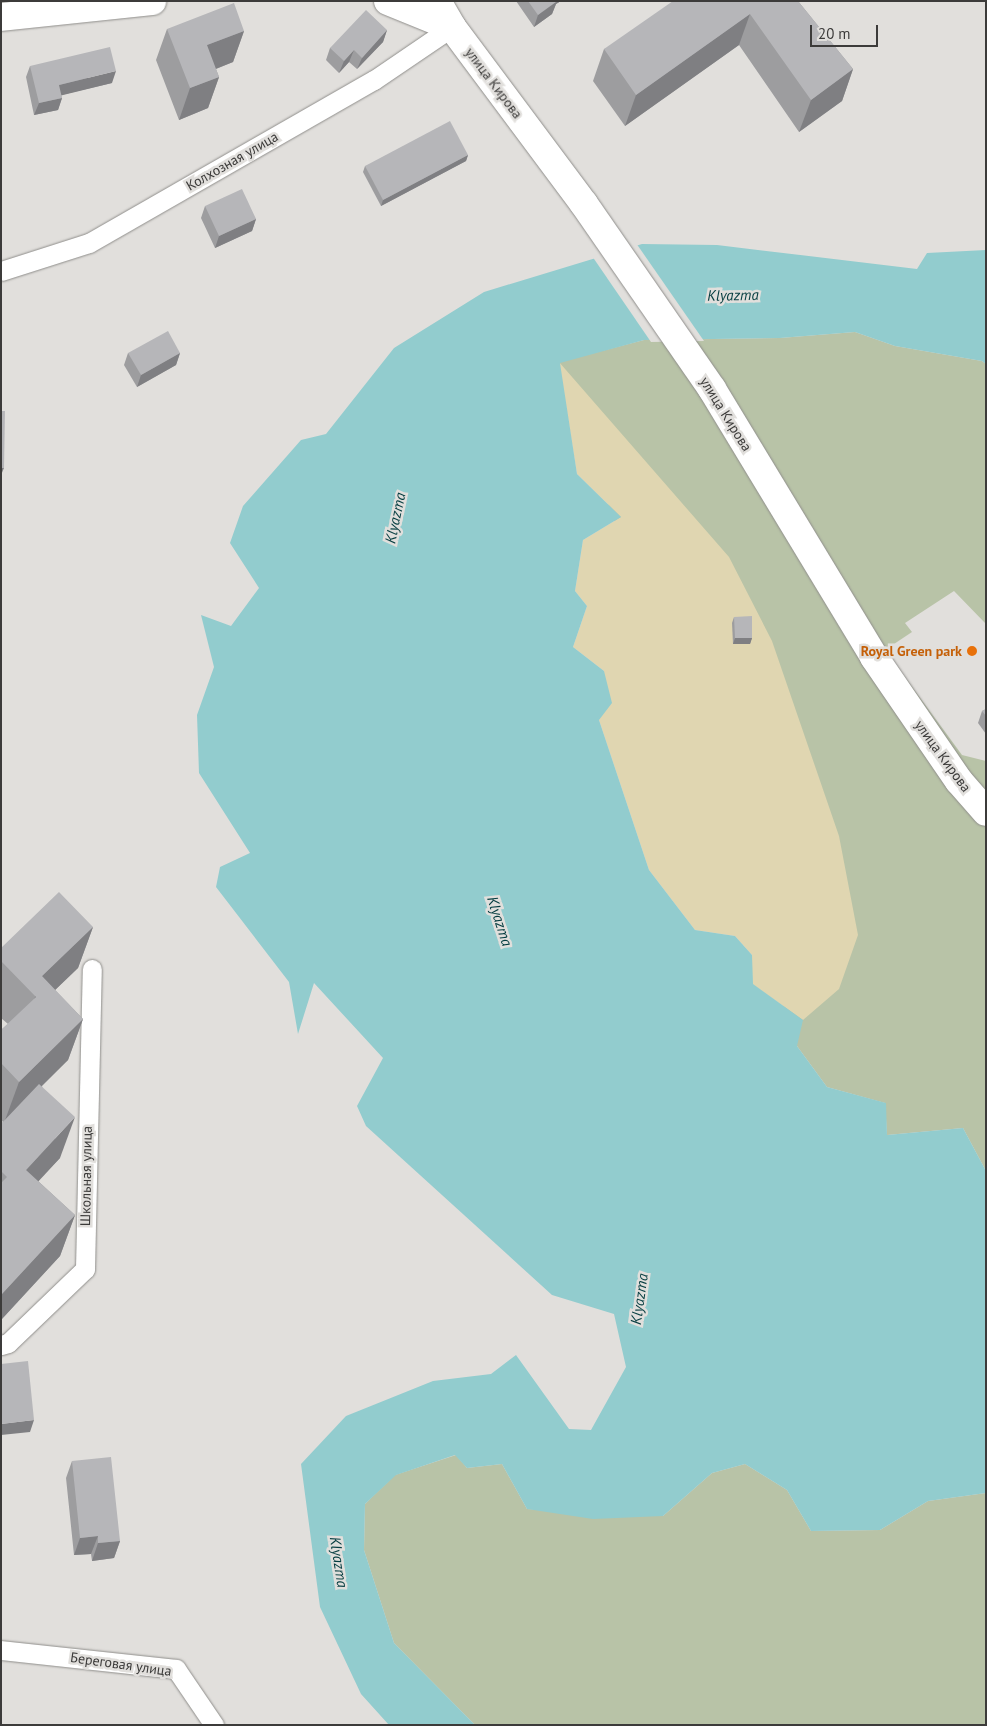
<!DOCTYPE html>
<html>
<head>
<meta charset="utf-8">
<style>
	body { margin:0 }
	#map { position:relative; width:987px; height:1726px; overflow:hidden; background:#e1dfdc; font-family:"PT Sans",sans-serif }
	div>[style] { position:absolute }
	.green>* { inset:0; background:#b8c3a7 }
	.sand>* { inset:0; background:#e0d6b1 }
	.water>* { inset:0; background:#92ccce }
	.pier>* { inset:0; background:#e1dfdc }
	.roads { filter:drop-shadow(0 0 1px #8f8e8b) drop-shadow(0 0 1px #8f8e8b) }
	.street>* { height:19px; margin:-9.5px; padding:0 9.5px; transform-origin:9.5px; border-radius:9.5px; background:#fff }
	.secondary>* { height:28px; margin:-14px; padding:0 14px; transform-origin:14px; border-radius:14px; background:#fff }
	.wall>* { inset:0; background:#9d9d9f }
	.shaded-wall>* { inset:0; background:#7f7f82 }
	.building>* { inset:0; background:#b6b6b9 }
	.dots>* { width:14px; height:14px; translate:-50% -50%; box-sizing:border-box; border:2px solid #e1dfdc; border-radius:50% }
	span { translate:-50% -50%; white-space:nowrap; text-align:center; line-height:1.15; -webkit-text-stroke:5px #e1dfdc; paint-order:stroke }
	.street-label { font-size:14px; color:#3c3b3a }
	.food-label { font-size:14px; color:#c56008; font-weight:700 }
	.right { translate:-100% -50%; text-align:right }
	.water-label { font-size:15px; color:#053d40; font-style:italic }
	.frame { position:absolute; inset:0; border:2px solid #3c3b3a; pointer-events:none }
	.scale { position:absolute; left:810px; top:25px; width:68px; height:22px; box-sizing:border-box; border:2px solid #3c3b3a; border-top:0; padding-left:6px; font-size:15px; line-height:18px; white-space:nowrap; color:#3c3b3a; -webkit-text-stroke:4px #e1dfdc; paint-order:stroke }
</style>
</head>
<body>
<div id="map">
	<div class="green">
		<div style="clip-path:polygon(855px 332px,895px 346px,982px 361px,986px 364px,986px 624px,954px 591px,905px 623px,912px 632px,885px 650px,962px 755px,986px 761px,986px 1171px,963px 1128px,887px 1135px,885px 1103px,827px 1087px,797px 1046px,559px 362px,644px 340px,780px 338px)"></div>
		<div style="clip-path:polygon(456px 1455px,467px 1468px,502px 1464px,527px 1509px,663px 1516px,712px 1473px,745px 1464px,787px 1490px,811px 1531px,880px 1530px,928px 1501px,986px 1493px,986px 1725px,475px 1725px,394px 1643px,364px 1550px,365px 1504px,395px 1475px)"></div>
	</div>
	<div class="sand">
		<div style="clip-path:polygon(559px 362px,729px 557px,772px 641px,839px 836px,858px 935px,839px 989px,803px 1020px,752px 984px,752px 955px,735px 936px,695px 930px,649px 870px,599px 720px,604px 671px,573px 647px,587px 606px,575px 591px,583px 540px,621px 517px,577px 474px)"></div>
	</div>
	<div class="water">
		<div style="clip-path:polygon(642px 244px,717px 245px,917px 269px,927px 253px,986px 250px,986px 364px,982px 361px,895px 346px,855px 332px,780px 338px,644px 340px,560px 363px,577px 474px,621px 517px,583px 540px,575px 591px,587px 606px,573px 647px,604px 671px,612px 703px,599px 720px,649px 870px,695px 930px,735px 936px,752px 955px,753px 984px,803px 1020px,797px 1046px,827px 1087px,886px 1103px,887px 1135px,963px 1128px,986px 1171px,986px 1493px,928px 1501px,880px 1530px,811px 1531px,787px 1490px,745px 1464px,712px 1473px,663px 1516px,593px 1519px,527px 1509px,502px 1464px,467px 1468px,455px 1455px,396px 1475px,365px 1504px,364px 1550px,394px 1643px,475px 1725px,389px 1725px,361px 1694px,320px 1607px,301px 1464px,346px 1416px,433px 1381px,491px 1374px,516px 1355px,569px 1429px,591px 1430px,626px 1367px,614px 1314px,552px 1295px,366px 1126px,357px 1106px,383px 1058px,314px 983px,298px 1034px,289px 982px,216px 887px,220px 867px,250px 853px,199px 773px,197px 715px,214px 667px,201px 615px,231px 626px,259px 588px,230px 543px,243px 506px,301px 440px,326px 434px,394px 348px,484px 292px)"></div>
	</div>
	<div class="pier">
		<div style="clip-path:polygon(636px 243px,704px 341px,651px 342px,592px 256px)"></div>
	</div>
	<div class="roads">
		<div class="street">
			<div style="left:1px;top:271px;width:92px;rotate:-17.7deg"></div>
			<div style="left:89px;top:243px;width:328px;rotate:-29.8deg"></div>
			<div style="left:374px;top:80px;width:94px;rotate:-34.2deg"></div>
			<div style="left:1px;top:1345px;width:7px;rotate:-16deg"></div>
			<div style="left:8px;top:1343px;width:107px;rotate:-43.9deg"></div>
			<div style="left:85px;top:1269px;width:300px;rotate:-88.7deg"></div>
			<div style="left:1px;top:1650px;width:176px;rotate:6.2deg"></div>
			<div style="left:176px;top:1669px;width:68px;rotate:55.8deg"></div>
		</div>
		<div class="secondary">
			<div style="left:388px;top:1px;width:69px;rotate:22.1deg"></div>
			<div style="left:437px;top:1px;width:30px;rotate:60deg"></div>
			<div style="left:452px;top:27px;width:221px;rotate:53.3deg"></div>
			<div style="left:584px;top:204px;width:225px;rotate:55.3deg"></div>
			<div style="left:712px;top:389px;width:313px;rotate:58.8deg"></div>
			<div style="left:874px;top:657px;width:150px;rotate:55.6deg"></div>
			<div style="left:959px;top:781px;width:41px;rotate:48.9deg"></div>
			<div style="left:1px;top:17px;width:152px;rotate:-6deg"></div>
		</div>
	</div>
	<div class="wall">
		<div style="clip-path:polygon(516px 1px,561px 1px,556px 4px,552px 14px,534px 27px)"></div>
		<div style="clip-path:polygon(798px 1px,853px 69px,842px 101px,799px 132px,739px 45px,625px 126px,593px 81px,604px 49px)"></div>
		<div style="clip-path:polygon(167px 29px,244px 31px,233px 62px,216px 69px,219px 77px,208px 108px,179px 120px,156px 60px)"></div>
		<div style="clip-path:polygon(387px 30px,383px 42px,357px 69px,349px 62px,339px 73px,326px 60px,330px 48px)"></div>
		<div style="clip-path:polygon(30px 66px,112px 83px,61px 95px,62px 98px,58px 110px,34px 115px,26px 77px)"></div>
		<div style="clip-path:polygon(468px 155px,466px 161px,381px 206px,363px 172px,365px 166px)"></div>
		<div style="clip-path:polygon(205px 206px,256px 219px,252px 231px,215px 248px,201px 218px)"></div>
		<div style="clip-path:polygon(128px 353px,180px 353px,176px 365px,137px 387px,124px 365px)"></div>
		<div style="clip-path:polygon(734px 617px,752px 638px,750px 644px,733px 644px,732px 623px)"></div>
		<div style="clip-path:polygon(986px 709px,986px 734px,978px 723px,982px 711px)"></div>
		<div style="clip-path:polygon(93px 927px,78px 968px,55px 990px,83px 1019px,68px 1060px,42px 1086px,60px 1158px,38px 1181px,75px 1215px,60px 1256px,1px 1320px,1px 1124px,3px 1122px,1px 1120px,1px 1030px,8px 1024px,1px 1018px,1px 948px)"></div>
		<div style="clip-path:polygon(72px 1461px,120px 1541px,114px 1558px,92px 1561px,91px 1554px,74px 1555px,66px 1478px)"></div>
	</div>
	<div class="shaded-wall">
		<div style="clip-path:polygon(551px 1px,561px 1px,556px 4px,552px 14px,534px 27px,538px 15px)"></div>
		<div style="clip-path:polygon(750px 14px,739px 45px,625px 126px,636px 95px)"></div>
		<div style="clip-path:polygon(387px 30px,383px 42px,357px 69px,362px 58px)"></div>
		<div style="clip-path:polygon(244px 31px,233px 62px,195px 77px,207px 45px)"></div>
		<div style="clip-path:polygon(354px 50px,349px 62px,339px 73px,344px 61px)"></div>
		<div style="clip-path:polygon(853px 69px,842px 101px,799px 132px,811px 100px)"></div>
		<div style="clip-path:polygon(116px 71px,112px 83px,55px 97px,59px 85px)"></div>
		<div style="clip-path:polygon(219px 77px,208px 108px,179px 120px,190px 88px)"></div>
		<div style="clip-path:polygon(62px 98px,58px 110px,34px 115px,39px 103px)"></div>
		<div style="clip-path:polygon(468px 155px,466px 161px,381px 206px,383px 200px)"></div>
		<div style="clip-path:polygon(256px 219px,252px 231px,215px 248px,219px 236px)"></div>
		<div style="clip-path:polygon(180px 353px,176px 365px,137px 387px,141px 375px)"></div>
		<div style="clip-path:polygon(1px 468px,4px 468px,1px 475px)"></div>
		<div style="clip-path:polygon(735px 638px,752px 638px,750px 644px,733px 644px)"></div>
		<div style="clip-path:polygon(93px 927px,78px 968px,29px 1015px,42px 976px)"></div>
		<div style="clip-path:polygon(83px 1019px,68px 1060px,4px 1123px,19px 1082px)"></div>
		<div style="clip-path:polygon(75px 1117px,60px 1158px,11px 1211px,26px 1170px)"></div>
		<div style="clip-path:polygon(75px 1215px,60px 1256px,1px 1320px,1px 1295px)"></div>
		<div style="clip-path:polygon(34px 1420px,30px 1432px,1px 1435px,1px 1424px)"></div>
		<div style="clip-path:polygon(98px 1536px,91px 1554px,74px 1555px,80px 1538px)"></div>
		<div style="clip-path:polygon(120px 1541px,114px 1558px,92px 1561px,98px 1543px)"></div>
	</div>
	<div class="building">
		<div style="clip-path:polygon(528px 1px,556px 1px,556px 2px,538px 15px)"></div>
		<div style="clip-path:polygon(673px 1px,798px 1px,853px 69px,811px 100px,750px 14px,636px 95px,604px 49px)"></div>
		<div style="clip-path:polygon(234px 3px,244px 31px,207px 45px,219px 77px,190px 88px,167px 29px)"></div>
		<div style="clip-path:polygon(366px 10px,387px 30px,362px 58px,354px 50px,344px 61px,330px 48px)"></div>
		<div style="clip-path:polygon(110px 47px,116px 71px,59px 85px,62px 98px,39px 103px,30px 66px)"></div>
		<div style="clip-path:polygon(450px 121px,468px 155px,383px 200px,365px 166px)"></div>
		<div style="clip-path:polygon(242px 189px,256px 219px,219px 236px,205px 206px)"></div>
		<div style="clip-path:polygon(168px 331px,180px 353px,141px 375px,128px 353px)"></div>
		<div style="clip-path:polygon(1px 411px,5px 411px,4px 468px,1px 468px)"></div>
		<div style="clip-path:polygon(752px 616px,752px 638px,735px 638px,734px 617px)"></div>
		<div style="clip-path:polygon(986px 709px,986px 716px,982px 711px)"></div>
		<div style="clip-path:polygon(59px 892px,93px 927px,42px 976px,83px 1019px,19px 1082px,1px 1063px,1px 1030px,36px 997px,1px 961px,1px 948px)"></div>
		<div style="clip-path:polygon(39px 1084px,75px 1117px,26px 1170px,75px 1215px,1px 1295px,1px 1183px,7px 1177px,1px 1171px,1px 1124px)"></div>
		<div style="clip-path:polygon(28px 1361px,34px 1420px,1px 1424px,1px 1364px)"></div>
		<div style="clip-path:polygon(111px 1457px,120px 1541px,98px 1543px,98px 1536px,80px 1538px,72px 1461px)"></div>
	</div>
	<div class="dots">
		<div style="left:972px;top:651px;background:#e8710a"></div>
	</div>
	<div class="street-label">
		<span style="left:494px;top:83px;rotate:53deg">улица Кирова</span>
		<span style="left:232px;top:161px;rotate:-30deg">Колхозная улица</span>
		<span style="left:726px;top:414px;rotate:58deg">улица Кирова</span>
		<span style="left:943px;top:756px;rotate:54deg">улица Кирова</span>
		<span style="left:86px;top:1176px;rotate:-89deg">Школьная улица</span>
		<span style="left:121px;top:1664px;rotate:8deg">Береговая улица</span>
	</div>
	<div class="food-label">
		<span class="right" style="left:962px;top:651px">Royal Green park</span>
	</div>
	<div class="water-label">
		<span style="left:733px;top:295px;rotate:-1deg">Klyazma</span>
		<span style="left:395px;top:518px;rotate:-78deg">Klyazma</span>
		<span style="left:500px;top:921px;rotate:72deg">Klyazma</span>
		<span style="left:639px;top:1299px;rotate:-82deg">Klyazma</span>
		<span style="left:339px;top:1562px;rotate:81deg">Klyazma</span>
	</div>
	<div class="frame"></div>
	<div class="scale">20 m</div>
</div>
</body>
</html>
